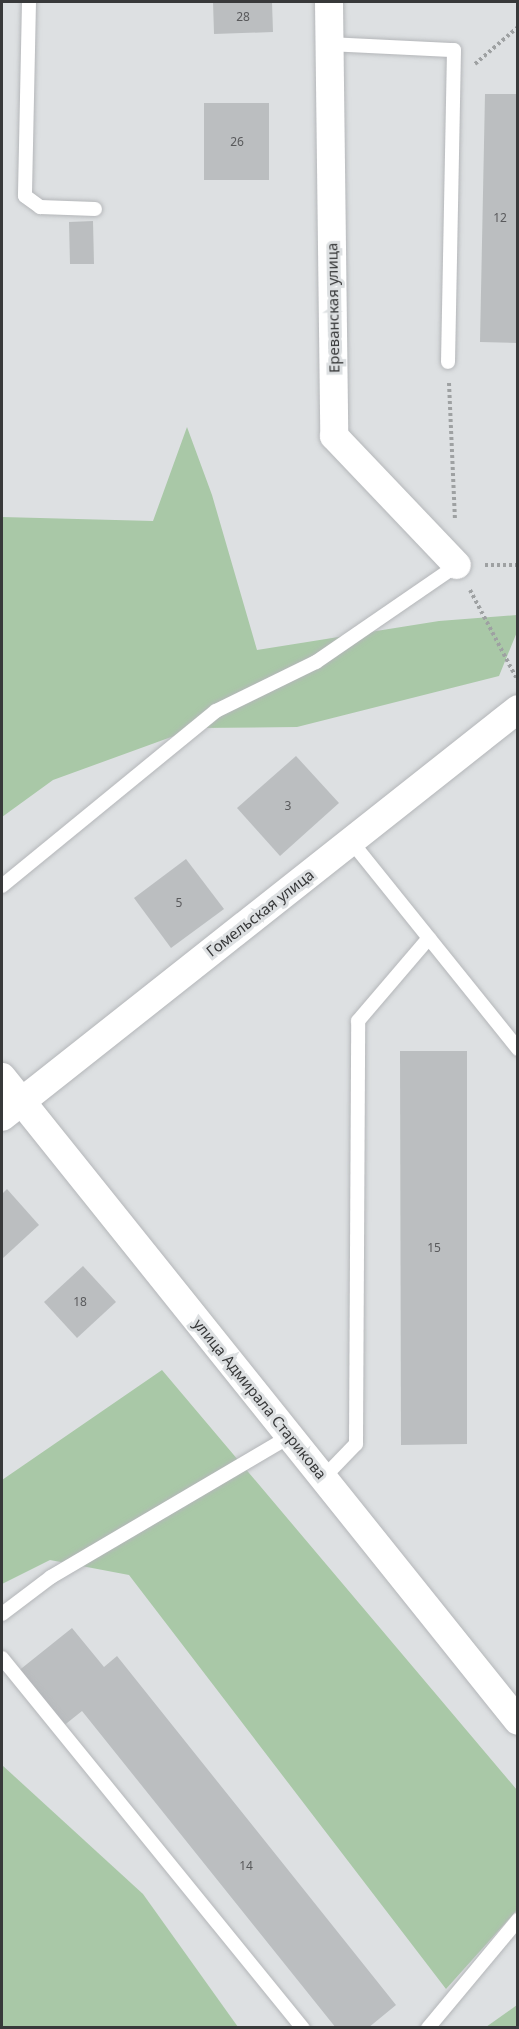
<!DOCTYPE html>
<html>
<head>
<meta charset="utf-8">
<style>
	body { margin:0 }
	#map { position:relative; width:519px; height:2029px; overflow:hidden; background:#dde0e2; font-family:"Noto Sans",sans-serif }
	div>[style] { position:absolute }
	.green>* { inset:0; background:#a9c8a7 }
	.building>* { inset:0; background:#bbbec0 }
	.path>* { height:4px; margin-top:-2px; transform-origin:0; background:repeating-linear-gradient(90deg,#9ea1a2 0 3px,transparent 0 6px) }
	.roads { filter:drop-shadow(0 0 2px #b4b6b9) drop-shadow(0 0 2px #b4b6b9) }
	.service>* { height:14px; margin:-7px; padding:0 7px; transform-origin:7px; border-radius:7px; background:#fff }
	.minor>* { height:28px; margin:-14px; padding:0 14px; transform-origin:14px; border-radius:14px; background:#fff }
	span { translate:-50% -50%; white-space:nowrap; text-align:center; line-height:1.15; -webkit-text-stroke:6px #dde0e2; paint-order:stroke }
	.number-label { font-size:12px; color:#595a5c }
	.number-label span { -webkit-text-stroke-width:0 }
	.street-label { font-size:15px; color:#38393a }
	.frame { position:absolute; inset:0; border:3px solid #38393a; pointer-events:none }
</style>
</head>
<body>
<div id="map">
	<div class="green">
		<div style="clip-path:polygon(187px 427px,212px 495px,257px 650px,439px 621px,517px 615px,517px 632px,499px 676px,297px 727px,196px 728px,53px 780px,2px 817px,2px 517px,153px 521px)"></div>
		<div style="clip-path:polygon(162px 1370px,517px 1790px,517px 1910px,446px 1989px,129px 1575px,50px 1560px,2px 1584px,2px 1480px)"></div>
		<div style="clip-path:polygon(2px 1765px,143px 1894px,238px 2027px,2px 2027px)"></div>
		<div style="clip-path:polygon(517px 2005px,517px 2027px,486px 2027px)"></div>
	</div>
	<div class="building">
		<div style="clip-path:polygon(213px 2px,272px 2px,273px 32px,214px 34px)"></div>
		<div style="clip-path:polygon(485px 94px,518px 94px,518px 343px,480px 342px)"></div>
		<div style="clip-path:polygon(204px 103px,269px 103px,269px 180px,204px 180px)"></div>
		<div style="clip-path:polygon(93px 221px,94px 264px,70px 264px,69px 222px)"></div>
		<div style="clip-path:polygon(296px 756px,339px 803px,280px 856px,237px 808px)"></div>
		<div style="clip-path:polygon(186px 859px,224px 909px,171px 948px,134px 898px)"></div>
		<div style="clip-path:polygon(400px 1051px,467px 1051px,467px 1444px,401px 1445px)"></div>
		<div style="clip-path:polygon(7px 1189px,39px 1225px,2px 1259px,2px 1194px)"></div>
		<div style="clip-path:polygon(83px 1266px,116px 1302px,77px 1338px,44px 1302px)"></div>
		<div style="clip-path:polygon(72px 1628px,104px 1667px,117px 1656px,396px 2005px,368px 2028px,336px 2028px,82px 1711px,62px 1727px,17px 1672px)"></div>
	</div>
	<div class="path">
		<div style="left:475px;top:64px;width:57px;rotate:-40.7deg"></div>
		<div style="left:449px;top:383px;width:137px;rotate:87.5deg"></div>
		<div style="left:485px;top:565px;width:33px"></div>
		<div style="left:470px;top:590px;width:103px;rotate:62.2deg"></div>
	</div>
	<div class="roads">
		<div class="service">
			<div style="left:29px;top:2px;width:194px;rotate:91.2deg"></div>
			<div style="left:25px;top:196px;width:19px;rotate:36deg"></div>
			<div style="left:40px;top:207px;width:55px;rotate:2.1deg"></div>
			<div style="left:330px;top:44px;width:124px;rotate:2.8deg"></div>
			<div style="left:454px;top:50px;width:312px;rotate:91.1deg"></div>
			<div style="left:351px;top:841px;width:267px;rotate:51.2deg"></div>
			<div style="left:2px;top:886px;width:276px;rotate:-39.3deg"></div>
			<div style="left:216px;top:711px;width:111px;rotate:-26.1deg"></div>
			<div style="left:316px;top:662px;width:171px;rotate:-34.5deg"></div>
			<div style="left:323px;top:1478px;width:47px;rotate:-45.9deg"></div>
			<div style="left:356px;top:1444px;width:423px;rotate:-89.7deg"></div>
			<div style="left:358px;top:1021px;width:109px;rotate:-49.5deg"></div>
			<div style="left:2px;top:1614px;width:61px;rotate:-37.1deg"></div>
			<div style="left:51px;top:1577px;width:277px;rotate:-30.5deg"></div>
			<div style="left:2px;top:1658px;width:477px;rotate:50.9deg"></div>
			<div style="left:428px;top:2028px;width:141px;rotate:-50.2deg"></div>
		</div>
		<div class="minor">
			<div style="left:329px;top:2px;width:434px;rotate:89.3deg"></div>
			<div style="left:334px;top:436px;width:178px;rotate:46.4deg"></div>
			<div style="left:2px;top:1077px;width:825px;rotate:51.3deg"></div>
			<div style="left:2px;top:1117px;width:658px;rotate:-38.33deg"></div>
		</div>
	</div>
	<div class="number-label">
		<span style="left:243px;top:17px">28</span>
		<span style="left:237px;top:142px">26</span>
		<span style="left:500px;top:218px">12</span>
		<span style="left:288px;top:806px">3</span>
		<span style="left:179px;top:903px">5</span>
		<span style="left:434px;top:1248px">15</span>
		<span style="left:80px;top:1302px">18</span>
		<span style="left:246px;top:1866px">14</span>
	</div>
	<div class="street-label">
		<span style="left:333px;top:308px;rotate:-91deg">Ереванская улица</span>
		<span style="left:260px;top:913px;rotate:-38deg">Гомельская улица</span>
		<span style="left:260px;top:1399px;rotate:51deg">улица Адмирала Старикова</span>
	</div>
	<div class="frame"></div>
</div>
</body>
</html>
